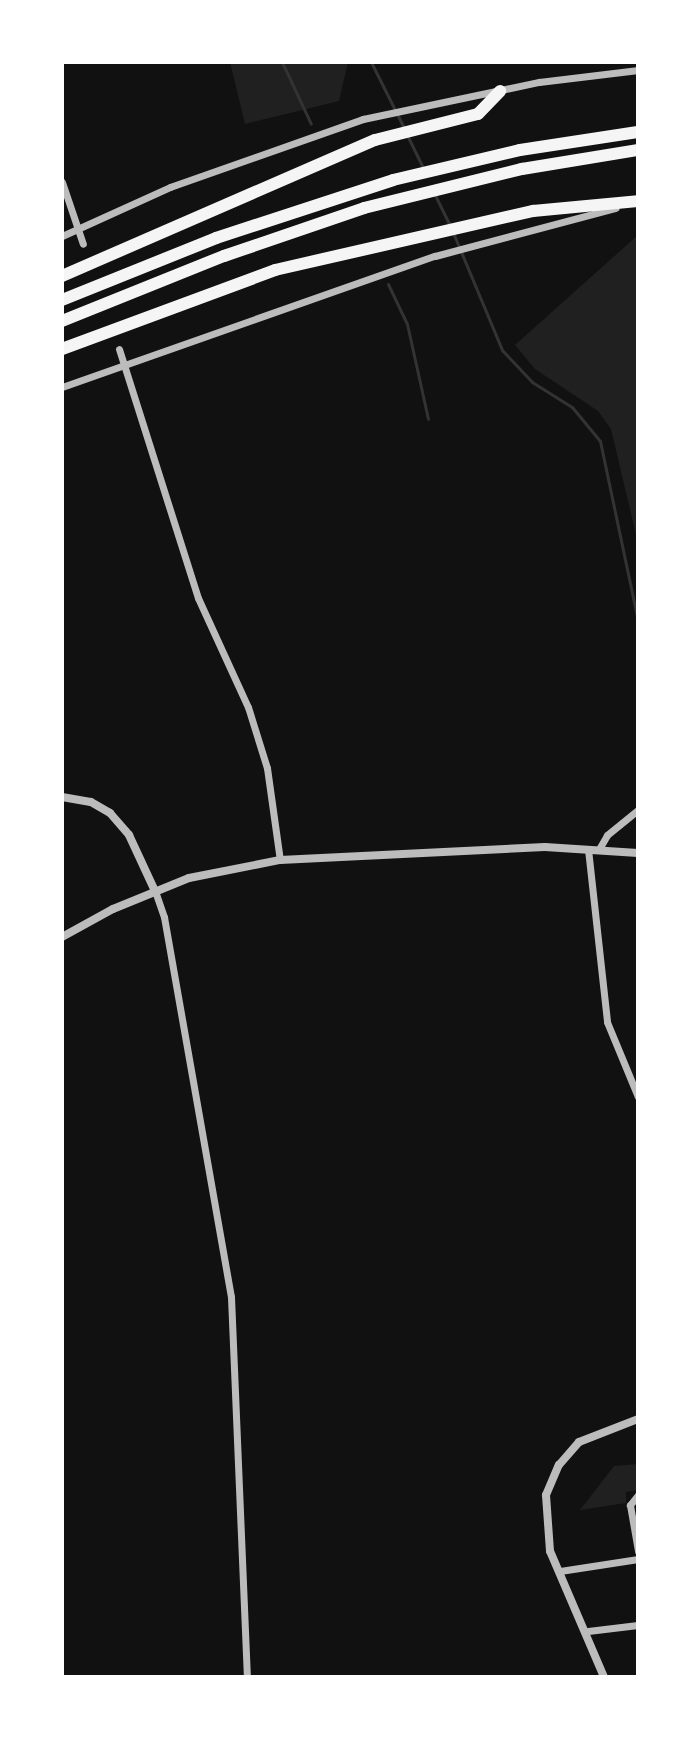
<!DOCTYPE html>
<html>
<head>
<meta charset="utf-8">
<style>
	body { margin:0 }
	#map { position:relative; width:700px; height:1739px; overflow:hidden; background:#111; font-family:"Public Sans",sans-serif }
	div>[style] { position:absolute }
	.green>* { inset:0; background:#202020 }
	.stream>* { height:3px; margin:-1.5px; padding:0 1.5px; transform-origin:1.5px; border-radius:1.5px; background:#333 }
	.minor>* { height:7px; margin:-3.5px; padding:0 3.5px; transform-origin:3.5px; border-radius:3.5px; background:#bcbcbc }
	.tertiary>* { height:8px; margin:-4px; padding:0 4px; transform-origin:4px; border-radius:4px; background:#bcbcbc }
	.motorway>* { height:12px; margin:-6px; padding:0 6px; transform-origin:6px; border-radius:6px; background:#f5f5f5 }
	span { translate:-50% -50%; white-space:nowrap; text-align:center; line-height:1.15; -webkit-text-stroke:8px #fff; paint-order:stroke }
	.frame { position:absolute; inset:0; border:64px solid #fff; pointer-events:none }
</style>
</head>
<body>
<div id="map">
	<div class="green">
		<div style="clip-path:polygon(230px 62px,348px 62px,339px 101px,245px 124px)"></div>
		<div style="clip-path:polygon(638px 235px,638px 543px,611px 429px,598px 411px,535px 369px,515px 345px)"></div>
		<div style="clip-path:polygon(638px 1464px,638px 1490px,626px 1492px,626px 1503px,580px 1510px,614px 1466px)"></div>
	</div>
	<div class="stream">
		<div style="left:282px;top:62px;width:68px;rotate:64.9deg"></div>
		<div style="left:371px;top:62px;width:76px;rotate:63.4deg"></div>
		<div style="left:408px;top:137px;width:37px;rotate:64deg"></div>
		<div style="left:435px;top:195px;width:32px;rotate:64deg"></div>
		<div style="left:454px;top:235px;width:125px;rotate:67.3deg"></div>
		<div style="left:502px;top:350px;width:44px;rotate:46.8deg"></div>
		<div style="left:532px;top:382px;width:47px;rotate:32deg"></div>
		<div style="left:572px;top:407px;width:44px;rotate:50.5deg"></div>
		<div style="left:600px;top:441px;width:184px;rotate:78.1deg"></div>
		<div style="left:388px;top:284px;width:44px;rotate:64.6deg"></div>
		<div style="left:407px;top:324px;width:97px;rotate:77.5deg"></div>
	</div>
	<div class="minor">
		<div style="left:62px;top:182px;width:65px;rotate:71.3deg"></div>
		<div style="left:62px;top:236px;width:119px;rotate:-24.4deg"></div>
		<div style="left:170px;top:187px;width:205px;rotate:-19.4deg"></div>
		<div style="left:363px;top:119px;width:180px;rotate:-11.9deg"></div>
		<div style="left:539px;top:82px;width:100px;rotate:-6.9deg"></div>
		<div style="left:119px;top:349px;width:261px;rotate:72.4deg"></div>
		<div style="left:198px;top:598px;width:120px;rotate:65.4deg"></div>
		<div style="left:248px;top:707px;width:64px;rotate:72.7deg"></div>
		<div style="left:267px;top:768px;width:93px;rotate:82deg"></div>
		<div style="left:62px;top:387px;width:395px;rotate:-19.4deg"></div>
		<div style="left:435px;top:256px;width:187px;rotate:-14.9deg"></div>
		<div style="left:588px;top:849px;width:174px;rotate:83.7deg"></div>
		<div style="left:607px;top:1022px;width:81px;rotate:67.5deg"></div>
		<div style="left:599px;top:849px;width:16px;rotate:-60deg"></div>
		<div style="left:607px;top:835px;width:40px;rotate:-39deg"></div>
		<div style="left:155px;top:891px;width:28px;rotate:71deg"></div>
		<div style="left:164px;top:917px;width:386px;rotate:80deg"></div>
		<div style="left:231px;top:1297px;width:380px;rotate:87.6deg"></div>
		<div style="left:638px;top:1495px;width:13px;rotate:129deg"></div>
		<div style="left:630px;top:1505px;width:47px;rotate:80.1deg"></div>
		<div style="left:560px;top:1571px;width:79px;rotate:-8.7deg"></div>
		<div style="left:588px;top:1631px;width:50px;rotate:-6.8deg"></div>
	</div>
	<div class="tertiary">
		<div style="left:62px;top:797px;width:29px;rotate:10deg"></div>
		<div style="left:91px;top:802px;width:22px;rotate:30deg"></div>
		<div style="left:110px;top:813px;width:29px;rotate:49deg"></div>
		<div style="left:129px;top:835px;width:62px;rotate:65.1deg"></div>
		<div style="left:62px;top:937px;width:58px;rotate:-28.8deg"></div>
		<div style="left:113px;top:909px;width:82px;rotate:-22.2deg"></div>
		<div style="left:189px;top:878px;width:93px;rotate:-11.2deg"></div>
		<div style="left:280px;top:860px;width:265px;rotate:-2.8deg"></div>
		<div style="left:545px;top:847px;width:93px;rotate:3.7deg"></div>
		<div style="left:604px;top:1677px;width:137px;rotate:-113.2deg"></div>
		<div style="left:550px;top:1551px;width:56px;rotate:-94.1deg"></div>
		<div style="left:546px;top:1495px;width:33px;rotate:-67deg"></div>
		<div style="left:559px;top:1465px;width:30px;rotate:-49deg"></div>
		<div style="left:579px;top:1442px;width:63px;rotate:-21.3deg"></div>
	</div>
	<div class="motorway">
		<div style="left:62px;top:276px;width:341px;rotate:-23.5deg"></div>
		<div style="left:375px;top:140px;width:106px;rotate:-14.2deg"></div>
		<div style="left:478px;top:114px;width:32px;rotate:-46deg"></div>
		<div style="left:62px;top:300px;width:166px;rotate:-21.9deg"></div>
		<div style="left:216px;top:238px;width:186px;rotate:-18.1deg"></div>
		<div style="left:393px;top:180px;width:130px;rotate:-13.3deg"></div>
		<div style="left:520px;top:150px;width:119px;rotate:-8.7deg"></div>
		<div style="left:62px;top:321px;width:175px;rotate:-21.9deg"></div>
		<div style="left:224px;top:256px;width:148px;rotate:-18.9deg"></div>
		<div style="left:364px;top:208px;width:163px;rotate:-13.9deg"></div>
		<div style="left:522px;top:169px;width:118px;rotate:-9.3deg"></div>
		<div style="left:62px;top:349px;width:227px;rotate:-20.3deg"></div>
		<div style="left:275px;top:270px;width:265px;rotate:-12.9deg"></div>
		<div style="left:533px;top:211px;width:105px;rotate:-5.4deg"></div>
	</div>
	<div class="frame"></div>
</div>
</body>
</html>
